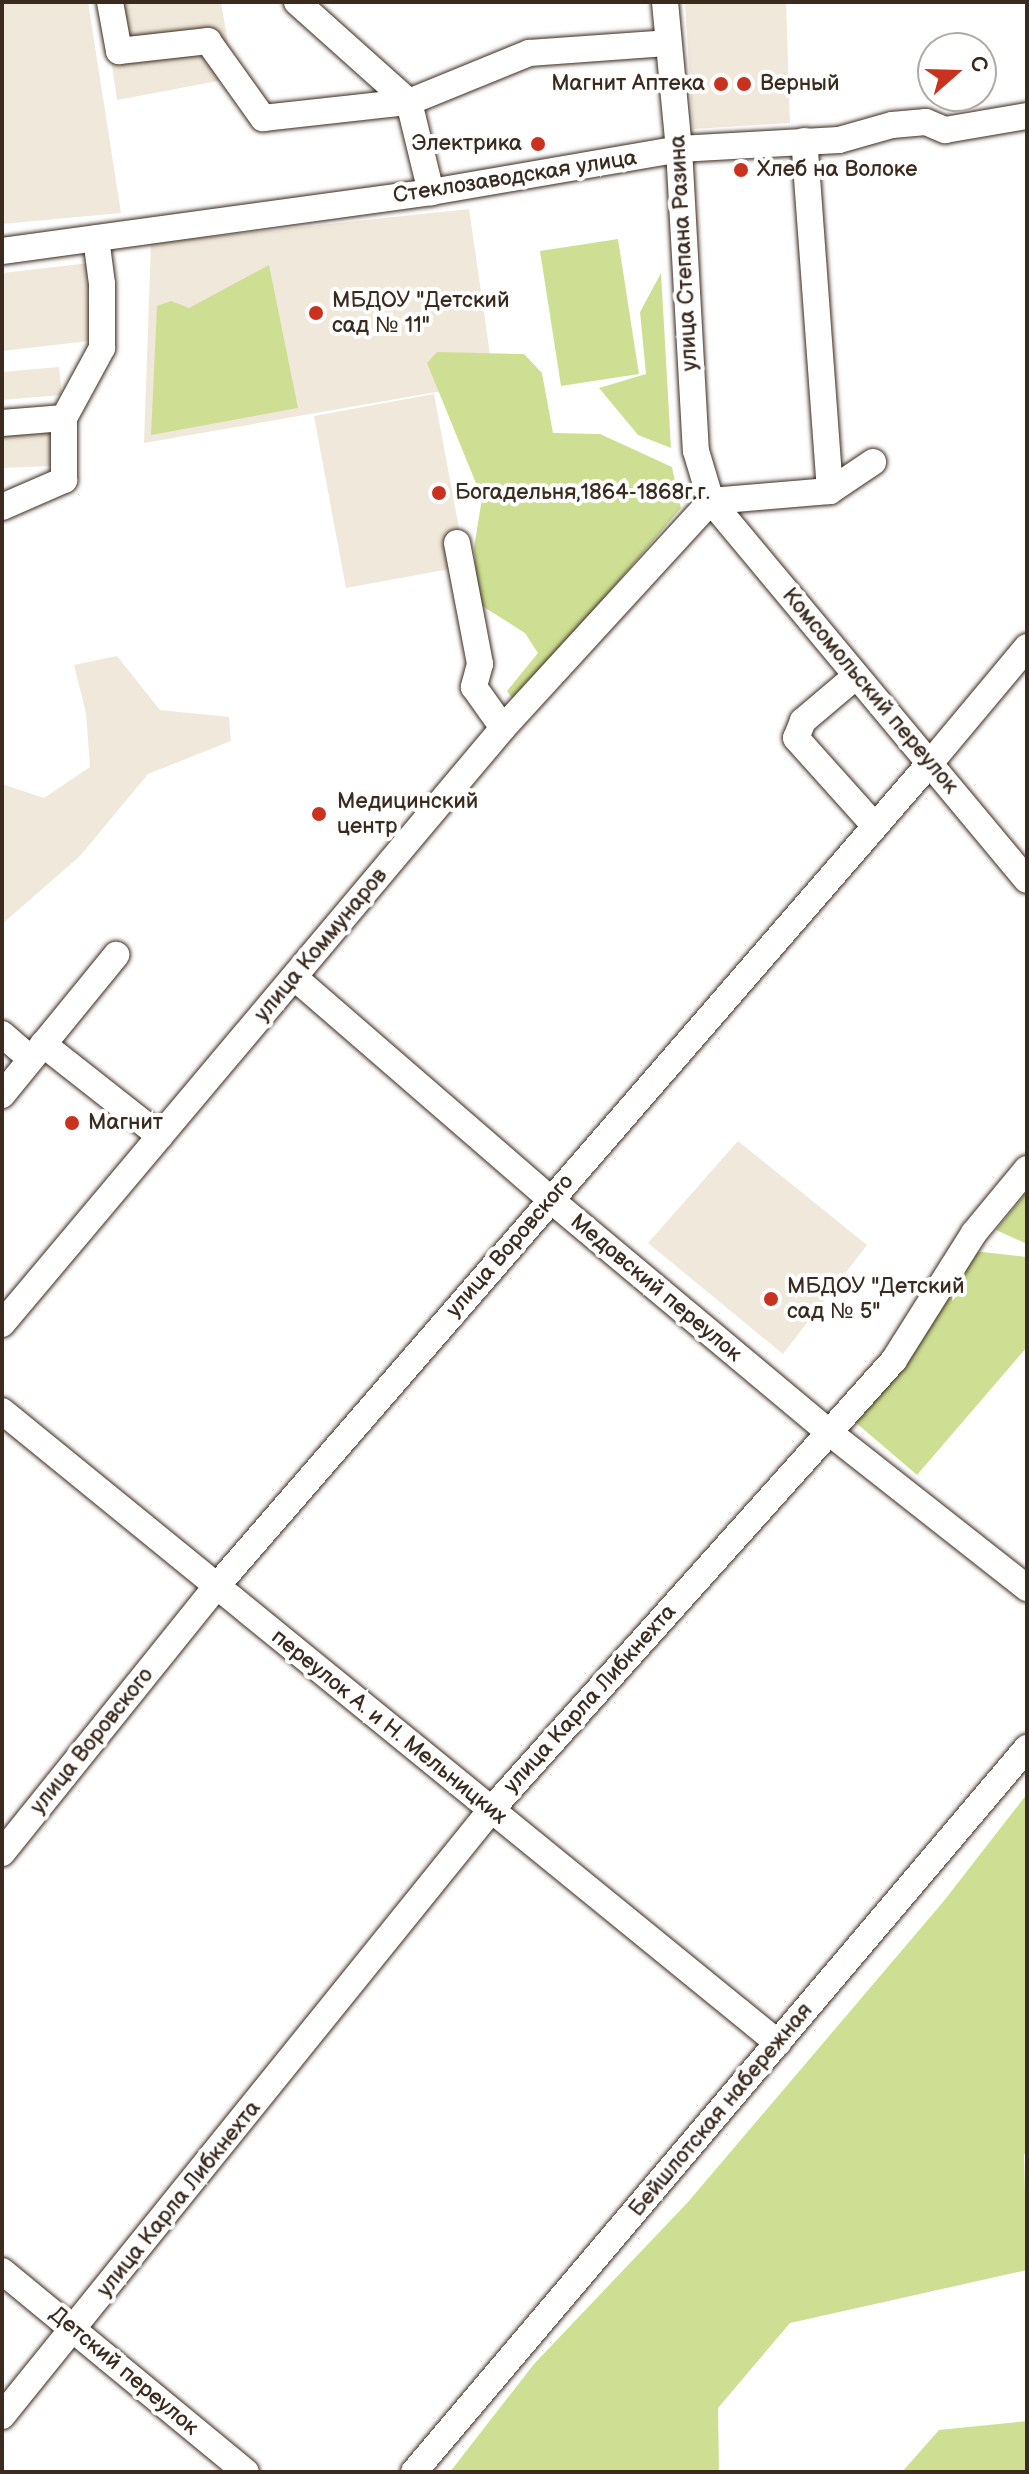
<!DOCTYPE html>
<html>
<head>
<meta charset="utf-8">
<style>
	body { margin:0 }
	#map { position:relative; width:1029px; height:2474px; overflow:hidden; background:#fff; font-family:"Balsamiq Sans",sans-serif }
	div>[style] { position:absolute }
	.built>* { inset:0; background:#f0e8da }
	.green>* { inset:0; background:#cedf93 }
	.roads { filter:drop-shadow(0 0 2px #3b2a1e) drop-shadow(0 0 2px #3b2a1e) }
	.minor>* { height:26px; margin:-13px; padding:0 13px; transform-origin:13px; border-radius:13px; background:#fff }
	.dots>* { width:22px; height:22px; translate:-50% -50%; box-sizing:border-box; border:4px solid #fff; border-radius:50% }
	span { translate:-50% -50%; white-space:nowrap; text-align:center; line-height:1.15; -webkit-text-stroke:8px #fff; paint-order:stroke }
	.poi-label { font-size:22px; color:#3b2a1e }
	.right { translate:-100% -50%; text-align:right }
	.left { translate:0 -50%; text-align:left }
	.street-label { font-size:22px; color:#3b2a1e }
	.frame { position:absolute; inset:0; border:4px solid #3b2a1e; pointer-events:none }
	.north { position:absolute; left:917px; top:32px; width:80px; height:80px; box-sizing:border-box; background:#fff; border:2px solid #b1aaa5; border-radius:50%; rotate:70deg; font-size:22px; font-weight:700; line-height:32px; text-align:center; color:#3b2a1e }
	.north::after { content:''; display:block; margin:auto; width:28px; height:36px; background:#c8321e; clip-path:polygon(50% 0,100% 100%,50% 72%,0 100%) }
</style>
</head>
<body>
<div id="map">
	<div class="built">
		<div style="clip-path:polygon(2px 2px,88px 2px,121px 213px,2px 224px)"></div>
		<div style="clip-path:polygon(103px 2px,221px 2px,234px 78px,117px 100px)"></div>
		<div style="clip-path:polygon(685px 2px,786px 2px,790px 123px,693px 129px)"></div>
		<div style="clip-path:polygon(469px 209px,494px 382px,144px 443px,151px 243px)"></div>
		<div style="clip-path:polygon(89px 263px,97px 340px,2px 351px,2px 273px)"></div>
		<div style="clip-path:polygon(59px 367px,62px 395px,2px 400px,2px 372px)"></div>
		<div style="clip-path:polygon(434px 394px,466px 566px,346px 588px,314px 416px)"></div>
		<div style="clip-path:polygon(51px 428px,53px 466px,2px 468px,2px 430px)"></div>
		<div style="clip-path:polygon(117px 656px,160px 710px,229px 717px,231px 741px,148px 774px,80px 856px,2px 924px,2px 784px,44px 798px,90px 767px,86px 713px,74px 665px)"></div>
		<div style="clip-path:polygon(738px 1141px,867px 1245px,783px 1354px,648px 1243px)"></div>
	</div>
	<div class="green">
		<div style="clip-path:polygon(618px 239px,639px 374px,561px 386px,540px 251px)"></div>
		<div style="clip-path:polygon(269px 265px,298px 408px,151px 435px,157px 306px,171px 301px,189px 308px)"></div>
		<div style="clip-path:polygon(661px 273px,671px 448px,638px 435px,599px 388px,646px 374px,640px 312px)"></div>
		<div style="clip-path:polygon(437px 352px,524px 354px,542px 373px,553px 433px,600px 434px,672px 467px,681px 508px,515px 702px,507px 691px,538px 653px,525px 633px,479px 604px,474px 548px,482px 498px,427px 363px)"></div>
		<div style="clip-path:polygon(1027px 1192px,1027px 1244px,996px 1230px)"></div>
		<div style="clip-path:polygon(965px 1250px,1027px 1257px,1027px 1347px,917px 1475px,841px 1410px)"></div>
		<div style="clip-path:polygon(1027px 1794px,1027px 2150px,1024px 2155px,1027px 2270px,790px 2323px,718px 2408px,719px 2472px,450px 2472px,534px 2364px,688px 2202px,943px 1902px)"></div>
		<div style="clip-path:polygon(1027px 2421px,1027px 2472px,902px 2472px,939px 2430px)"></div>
	</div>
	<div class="roads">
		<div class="minor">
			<div style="left:110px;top:2px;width:50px;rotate:79.6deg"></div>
			<div style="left:119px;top:51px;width:90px;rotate:-6.4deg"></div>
			<div style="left:208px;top:41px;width:95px;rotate:54.5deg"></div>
			<div style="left:263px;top:118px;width:147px;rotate:-6.3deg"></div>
			<div style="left:409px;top:102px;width:130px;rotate:-22.2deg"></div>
			<div style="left:529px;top:53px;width:138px;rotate:-4.1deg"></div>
			<div style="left:297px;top:2px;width:150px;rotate:41.8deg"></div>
			<div style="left:409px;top:102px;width:93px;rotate:76.3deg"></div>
			<div style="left:665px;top:2px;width:148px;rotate:84.6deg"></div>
			<div style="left:679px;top:149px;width:302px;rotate:86.8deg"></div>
			<div style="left:696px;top:451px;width:52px;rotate:73.3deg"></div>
			<div style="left:711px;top:501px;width:493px;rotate:50.2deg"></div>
			<div style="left:2px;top:251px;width:433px;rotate:-7.8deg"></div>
			<div style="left:431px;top:192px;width:252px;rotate:-9.8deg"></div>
			<div style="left:679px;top:149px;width:160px;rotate:-3.2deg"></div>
			<div style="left:839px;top:140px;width:55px;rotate:-15.8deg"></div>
			<div style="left:892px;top:125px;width:34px;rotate:-5deg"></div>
			<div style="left:926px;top:122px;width:21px;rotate:23deg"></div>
			<div style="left:945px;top:130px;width:83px;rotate:-9.7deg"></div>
			<div style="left:2px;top:423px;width:62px;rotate:-4.6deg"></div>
			<div style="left:64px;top:418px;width:80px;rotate:-61.5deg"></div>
			<div style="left:102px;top:348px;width:64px;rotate:-90deg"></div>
			<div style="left:102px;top:284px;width:46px;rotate:-97.4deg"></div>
			<div style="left:830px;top:491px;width:52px;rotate:-34deg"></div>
			<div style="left:711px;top:501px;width:119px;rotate:-4.8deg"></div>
			<div style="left:830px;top:491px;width:351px;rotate:-94.2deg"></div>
			<div style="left:2px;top:507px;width:68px;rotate:-23.5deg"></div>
			<div style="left:64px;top:480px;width:62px;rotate:-90deg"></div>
			<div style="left:457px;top:543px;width:123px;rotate:79.2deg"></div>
			<div style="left:480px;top:664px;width:24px;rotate:105deg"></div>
			<div style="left:474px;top:687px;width:50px;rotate:54.7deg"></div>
			<div style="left:856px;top:676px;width:70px;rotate:139.7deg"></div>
			<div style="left:803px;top:721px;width:18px;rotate:112deg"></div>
			<div style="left:796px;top:738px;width:118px;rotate:48.1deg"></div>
			<div style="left:294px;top:977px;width:339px;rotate:40.9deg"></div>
			<div style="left:550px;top:1199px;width:365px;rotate:39.9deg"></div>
			<div style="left:830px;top:1433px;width:251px;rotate:38.2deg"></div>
			<div style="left:2px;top:1034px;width:38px;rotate:41deg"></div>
			<div style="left:43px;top:1044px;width:149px;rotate:38.2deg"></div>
			<div style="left:2px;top:1095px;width:181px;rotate:-50.8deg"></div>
			<div style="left:2px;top:1324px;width:779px;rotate:-49.95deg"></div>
			<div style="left:503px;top:728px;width:308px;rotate:-47.5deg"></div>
			<div style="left:2px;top:1411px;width:1001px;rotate:39.16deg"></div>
			<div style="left:2px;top:1853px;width:341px;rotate:-51.2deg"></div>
			<div style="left:216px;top:1587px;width:1092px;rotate:-49.09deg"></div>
			<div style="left:931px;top:762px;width:150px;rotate:-50.1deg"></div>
			<div style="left:2px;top:2271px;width:316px;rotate:39.5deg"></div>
			<div style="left:2px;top:2416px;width:779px;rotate:-51.1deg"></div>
			<div style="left:491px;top:1810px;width:604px;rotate:-48.15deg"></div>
			<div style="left:894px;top:1360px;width:150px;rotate:-57.8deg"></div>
			<div style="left:974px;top:1233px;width:83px;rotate:-50.4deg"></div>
			<div style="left:414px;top:2472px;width:949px;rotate:-49.75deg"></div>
		</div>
	</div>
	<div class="dots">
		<div style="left:721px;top:84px;background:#c8321e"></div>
		<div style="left:744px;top:84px;background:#c8321e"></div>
		<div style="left:538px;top:144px;background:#c8321e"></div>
		<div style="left:741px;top:170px;background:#c8321e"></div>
		<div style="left:316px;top:313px;background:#c8321e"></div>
		<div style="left:439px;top:493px;background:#c8321e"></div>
		<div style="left:319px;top:814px;background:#c8321e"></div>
		<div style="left:72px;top:1123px;background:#c8321e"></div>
		<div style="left:771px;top:1299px;background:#c8321e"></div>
	</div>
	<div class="poi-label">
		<span class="right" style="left:705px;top:84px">Магнит Аптека</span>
		<span class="left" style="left:760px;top:84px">Верный</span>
		<span class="right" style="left:522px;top:144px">Электрика</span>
		<span class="left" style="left:757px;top:170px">Хлеб на Волоке</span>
		<span class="left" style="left:332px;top:313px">МБДОУ "Детский<br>сад № 11"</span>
		<span class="left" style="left:455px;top:493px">Богадельня,1864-1868г.г.</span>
		<span class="left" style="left:337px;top:814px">Медицинский<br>центр</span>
		<span class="left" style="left:88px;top:1123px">Магнит</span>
		<span class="left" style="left:787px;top:1299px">МБДОУ "Детский<br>сад № 5"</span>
	</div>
	<div class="street-label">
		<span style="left:515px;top:177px;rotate:-9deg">Стеклозаводская улица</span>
		<span style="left:684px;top:253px;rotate:-93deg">улица Степана Разина</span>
		<span style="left:870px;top:691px;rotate:50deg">Комсомольский переулок</span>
		<span style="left:321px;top:945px;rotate:-50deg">улица Коммунаров</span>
		<span style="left:510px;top:1246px;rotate:-49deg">улица Воровского</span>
		<span style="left:656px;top:1288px;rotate:40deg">Медовский переулок</span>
		<span style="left:590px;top:1699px;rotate:-48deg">улица Карла Либкнехта</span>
		<span style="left:389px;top:1727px;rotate:39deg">переулок А. и Н. Мельницких</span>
		<span style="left:92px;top:1741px;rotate:-51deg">улица Воровского</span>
		<span style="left:721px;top:2110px;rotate:-50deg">Бейшлотская набережная</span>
		<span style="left:179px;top:2199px;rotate:-51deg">улица Карла Либкнехта</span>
		<span style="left:124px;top:2371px;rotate:40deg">Детский переулок</span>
	</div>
	<div class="frame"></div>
	<div class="north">С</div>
</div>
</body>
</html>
